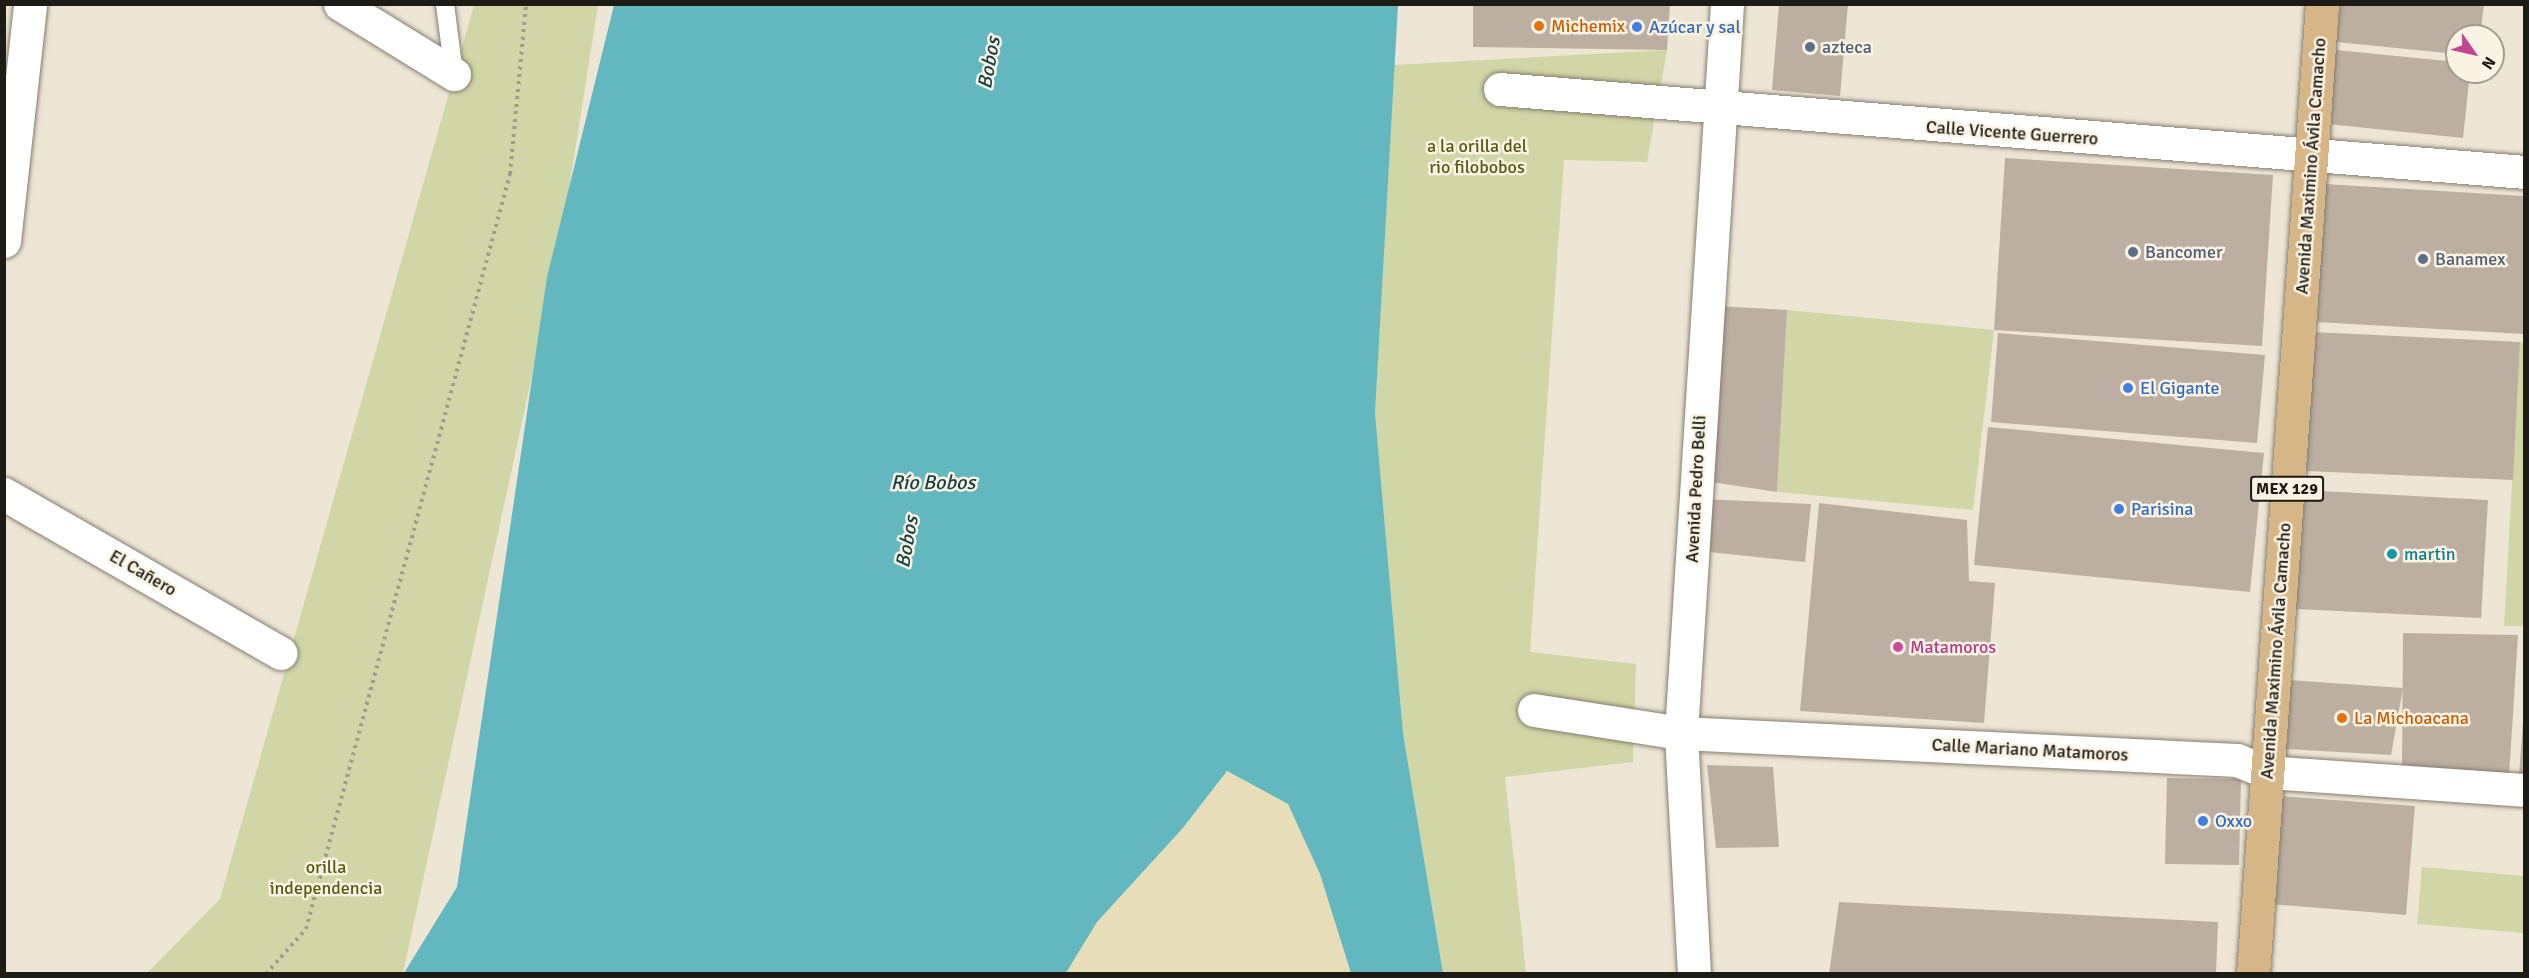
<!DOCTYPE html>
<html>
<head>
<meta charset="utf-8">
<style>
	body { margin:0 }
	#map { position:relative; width:2529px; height:978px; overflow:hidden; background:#ede6d5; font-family:Signika,sans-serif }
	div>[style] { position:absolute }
	.green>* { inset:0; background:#d0d6a5 }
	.sand>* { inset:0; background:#e7ddb8 }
	.water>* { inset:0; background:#62b8be }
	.building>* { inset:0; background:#bcafa2 }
	.path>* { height:4px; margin-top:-2px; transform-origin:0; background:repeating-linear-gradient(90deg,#a19c8f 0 3px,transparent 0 7.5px) }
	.roads { filter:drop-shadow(0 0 2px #857e70) drop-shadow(0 0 2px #857e70) }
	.lane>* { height:18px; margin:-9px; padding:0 9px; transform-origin:9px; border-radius:9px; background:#fff }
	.street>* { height:33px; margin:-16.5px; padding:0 16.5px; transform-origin:16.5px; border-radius:16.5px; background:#fff }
	.primary>* { height:33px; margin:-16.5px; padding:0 16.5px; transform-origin:16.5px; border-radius:16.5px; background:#d6b687 }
	.dots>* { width:16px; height:16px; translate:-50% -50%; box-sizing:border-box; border:3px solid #faf3e3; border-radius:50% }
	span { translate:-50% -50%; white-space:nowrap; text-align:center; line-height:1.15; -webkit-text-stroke:5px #faf3e3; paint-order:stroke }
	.shield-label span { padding:2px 4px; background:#faf3e3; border:2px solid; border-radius:4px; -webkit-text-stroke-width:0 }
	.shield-label { font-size:16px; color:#1d1b15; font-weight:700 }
	.food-label { font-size:18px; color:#c56008 }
	.left { translate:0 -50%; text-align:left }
	.shop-label { font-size:18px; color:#366cbe }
	.service-label { font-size:18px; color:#4e5e75 }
	.street-label { font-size:18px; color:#1d1b15 }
	.park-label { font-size:18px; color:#565b13 }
	.culture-label { font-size:18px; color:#0d838f }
	.hotel-label { font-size:18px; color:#b23c85 }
	.water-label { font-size:20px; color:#163f42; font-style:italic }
	.frame { position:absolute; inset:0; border:6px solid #1d1b15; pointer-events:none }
	.north { position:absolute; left:2445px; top:24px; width:60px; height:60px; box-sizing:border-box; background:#faf3e3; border:2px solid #a29d91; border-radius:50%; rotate:124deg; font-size:16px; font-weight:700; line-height:24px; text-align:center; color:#1d1b15 }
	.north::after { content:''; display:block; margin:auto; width:21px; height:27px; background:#c24592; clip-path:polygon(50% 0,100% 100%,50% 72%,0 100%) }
</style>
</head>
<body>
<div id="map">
	<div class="green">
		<div style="clip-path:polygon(474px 5px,598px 5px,560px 246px,403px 973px,146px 974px,220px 899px)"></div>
		<div style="clip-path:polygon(1667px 50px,1647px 162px,1564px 160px,1530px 652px,1636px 664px,1633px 762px,1505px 777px,1526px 973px,1443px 973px,1403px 733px,1375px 413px,1394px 65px)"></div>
		<div style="clip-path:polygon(1787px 310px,1994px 330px,1973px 510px,1777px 492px)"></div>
		<div style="clip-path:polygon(2520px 342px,2524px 343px,2524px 626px,2504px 626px)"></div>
		<div style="clip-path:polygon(2422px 867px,2524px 876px,2524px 933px,2417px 924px)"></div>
	</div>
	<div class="sand">
		<div style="clip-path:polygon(1227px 771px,1288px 804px,1339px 916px,1352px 974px,1066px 974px,1097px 922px,1182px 829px)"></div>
	</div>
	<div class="water">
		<div style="clip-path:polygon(614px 5px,1398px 5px,1375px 413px,1403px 733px,1443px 973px,1351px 973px,1320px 874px,1288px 804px,1227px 771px,1182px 829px,1097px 922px,1066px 973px,404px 973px,457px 887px,547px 277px)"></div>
	</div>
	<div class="building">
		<div style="clip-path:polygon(1473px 4px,1670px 4px,1667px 50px,1473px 47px)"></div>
		<div style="clip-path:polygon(1779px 4px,1848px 4px,1840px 96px,1772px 90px)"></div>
		<div style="clip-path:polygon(2340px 4px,2484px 4px,2480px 36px,2457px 36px,2457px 54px,2336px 42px)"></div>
		<div style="clip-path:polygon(2336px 50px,2457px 62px,2457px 72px,2470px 72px,2463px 138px,2328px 124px)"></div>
		<div style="clip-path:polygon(2005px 158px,2273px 175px,2262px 346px,1994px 330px)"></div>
		<div style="clip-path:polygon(2325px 184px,2524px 196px,2524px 334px,2317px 322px)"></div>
		<div style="clip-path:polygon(1716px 306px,1787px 310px,1777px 492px,1705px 481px)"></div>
		<div style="clip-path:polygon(2313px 332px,2520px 342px,2513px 480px,2306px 471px)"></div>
		<div style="clip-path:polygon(1998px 333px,2265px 355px,2257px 443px,1991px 422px)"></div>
		<div style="clip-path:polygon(1988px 427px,2264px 453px,2250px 592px,1974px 565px)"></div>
		<div style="clip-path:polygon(2303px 490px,2488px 500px,2481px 618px,2296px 609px)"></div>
		<div style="clip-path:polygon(1702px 499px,1811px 504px,1805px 562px,1700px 551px)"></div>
		<div style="clip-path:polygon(1819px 503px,1967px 520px,1969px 581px,1995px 583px,1984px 723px,1800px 711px)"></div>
		<div style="clip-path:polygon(2403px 633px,2518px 635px,2509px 777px,2402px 766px)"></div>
		<div style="clip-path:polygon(2289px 680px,2403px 688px,2391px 755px,2284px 749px)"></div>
		<div style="clip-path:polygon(2523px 721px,2524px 721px,2524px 775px,2519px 775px)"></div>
		<div style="clip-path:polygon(1707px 765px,1773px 767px,1779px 847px,1716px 848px)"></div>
		<div style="clip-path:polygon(2167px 778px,2241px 779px,2239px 865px,2165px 864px)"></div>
		<div style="clip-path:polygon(2278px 796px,2415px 806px,2406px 915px,2269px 904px)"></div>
		<div style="clip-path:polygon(1839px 902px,2218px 922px,2216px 974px,1829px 974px)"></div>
	</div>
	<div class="path">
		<div style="left:266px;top:974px;width:60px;rotate:-48.4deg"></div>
		<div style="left:306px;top:929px;width:782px;rotate:-74.88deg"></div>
		<div style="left:510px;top:174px;width:171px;rotate:-84.6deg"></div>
	</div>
	<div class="roads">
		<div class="lane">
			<div style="left:445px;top:4px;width:71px;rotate:82.7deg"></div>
		</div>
		<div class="street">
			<div style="left:340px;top:4px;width:134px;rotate:31.6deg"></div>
			<div style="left:1500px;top:89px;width:1027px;rotate:4.63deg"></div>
			<div style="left:4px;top:241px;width:238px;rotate:-83.7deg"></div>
			<div style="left:4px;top:494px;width:319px;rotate:29.9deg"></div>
			<div style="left:1534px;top:710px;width:149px;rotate:8.9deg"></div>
			<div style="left:1681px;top:733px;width:557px;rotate:2.78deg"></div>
			<div style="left:2237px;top:760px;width:32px;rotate:22deg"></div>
			<div style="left:2267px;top:772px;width:258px;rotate:4deg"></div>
			<div style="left:1694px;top:974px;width:241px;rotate:-93.1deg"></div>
			<div style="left:1681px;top:733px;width:730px;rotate:-86.39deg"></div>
		</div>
		<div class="primary">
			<div style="left:2253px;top:974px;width:972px;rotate:-85.93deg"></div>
		</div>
	</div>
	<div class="dots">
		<div style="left:1539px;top:26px;background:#e8710a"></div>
		<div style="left:1637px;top:27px;background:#3f7fe0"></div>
		<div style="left:1810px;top:47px;background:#5c6f8a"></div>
		<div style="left:2133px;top:252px;background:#5c6f8a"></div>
		<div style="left:2423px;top:259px;background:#5c6f8a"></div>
		<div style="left:2128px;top:388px;background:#3f7fe0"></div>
		<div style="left:2119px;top:509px;background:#3f7fe0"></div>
		<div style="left:2392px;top:554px;background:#0f9aa8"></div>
		<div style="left:1898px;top:647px;background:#d1479c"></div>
		<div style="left:2342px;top:718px;background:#e8710a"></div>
		<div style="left:2203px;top:821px;background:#3f7fe0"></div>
	</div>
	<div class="shield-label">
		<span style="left:2287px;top:489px">MEX 129</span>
	</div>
	<div class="food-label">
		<span class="left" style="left:1551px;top:26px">Michemix</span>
		<span class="left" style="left:2354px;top:718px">La Michoacana</span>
	</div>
	<div class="shop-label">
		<span class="left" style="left:1649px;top:27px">Azúcar y sal</span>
		<span class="left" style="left:2140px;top:388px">El Gigante</span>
		<span class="left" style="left:2131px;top:509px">Parisina</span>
		<span class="left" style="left:2215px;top:821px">Oxxo</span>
	</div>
	<div class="service-label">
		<span class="left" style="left:1822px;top:47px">azteca</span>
		<span class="left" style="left:2145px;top:252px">Bancomer</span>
		<span class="left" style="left:2435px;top:259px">Banamex</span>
	</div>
	<div class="street-label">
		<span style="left:2012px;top:133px;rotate:4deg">Calle Vicente Guerrero</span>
		<span style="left:2311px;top:166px;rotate:-86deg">Avenida Maximino Ávila Camacho</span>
		<span style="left:1696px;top:489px;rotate:-87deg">Avenida Pedro Belli</span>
		<span style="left:143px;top:573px;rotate:30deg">El Cañero</span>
		<span style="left:2276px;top:651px;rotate:-86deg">Avenida Maximino Ávila Camacho</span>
		<span style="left:2030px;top:750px;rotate:3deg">Calle Mariano Matamoros</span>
	</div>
	<div class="park-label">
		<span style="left:1477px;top:157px">a la orilla del<br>rio filobobos</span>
		<span style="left:326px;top:878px">orilla<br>independencia</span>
	</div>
	<div class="culture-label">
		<span class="left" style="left:2404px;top:554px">martin</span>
	</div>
	<div class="hotel-label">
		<span class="left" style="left:1910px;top:647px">Matamoros</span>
	</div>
	<div class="water-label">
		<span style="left:989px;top:63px;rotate:-80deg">Bobos</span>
		<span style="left:933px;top:482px">Río Bobos</span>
		<span style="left:907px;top:542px;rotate:-80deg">Bobos</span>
	</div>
	<div class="frame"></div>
	<div class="north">N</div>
</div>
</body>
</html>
